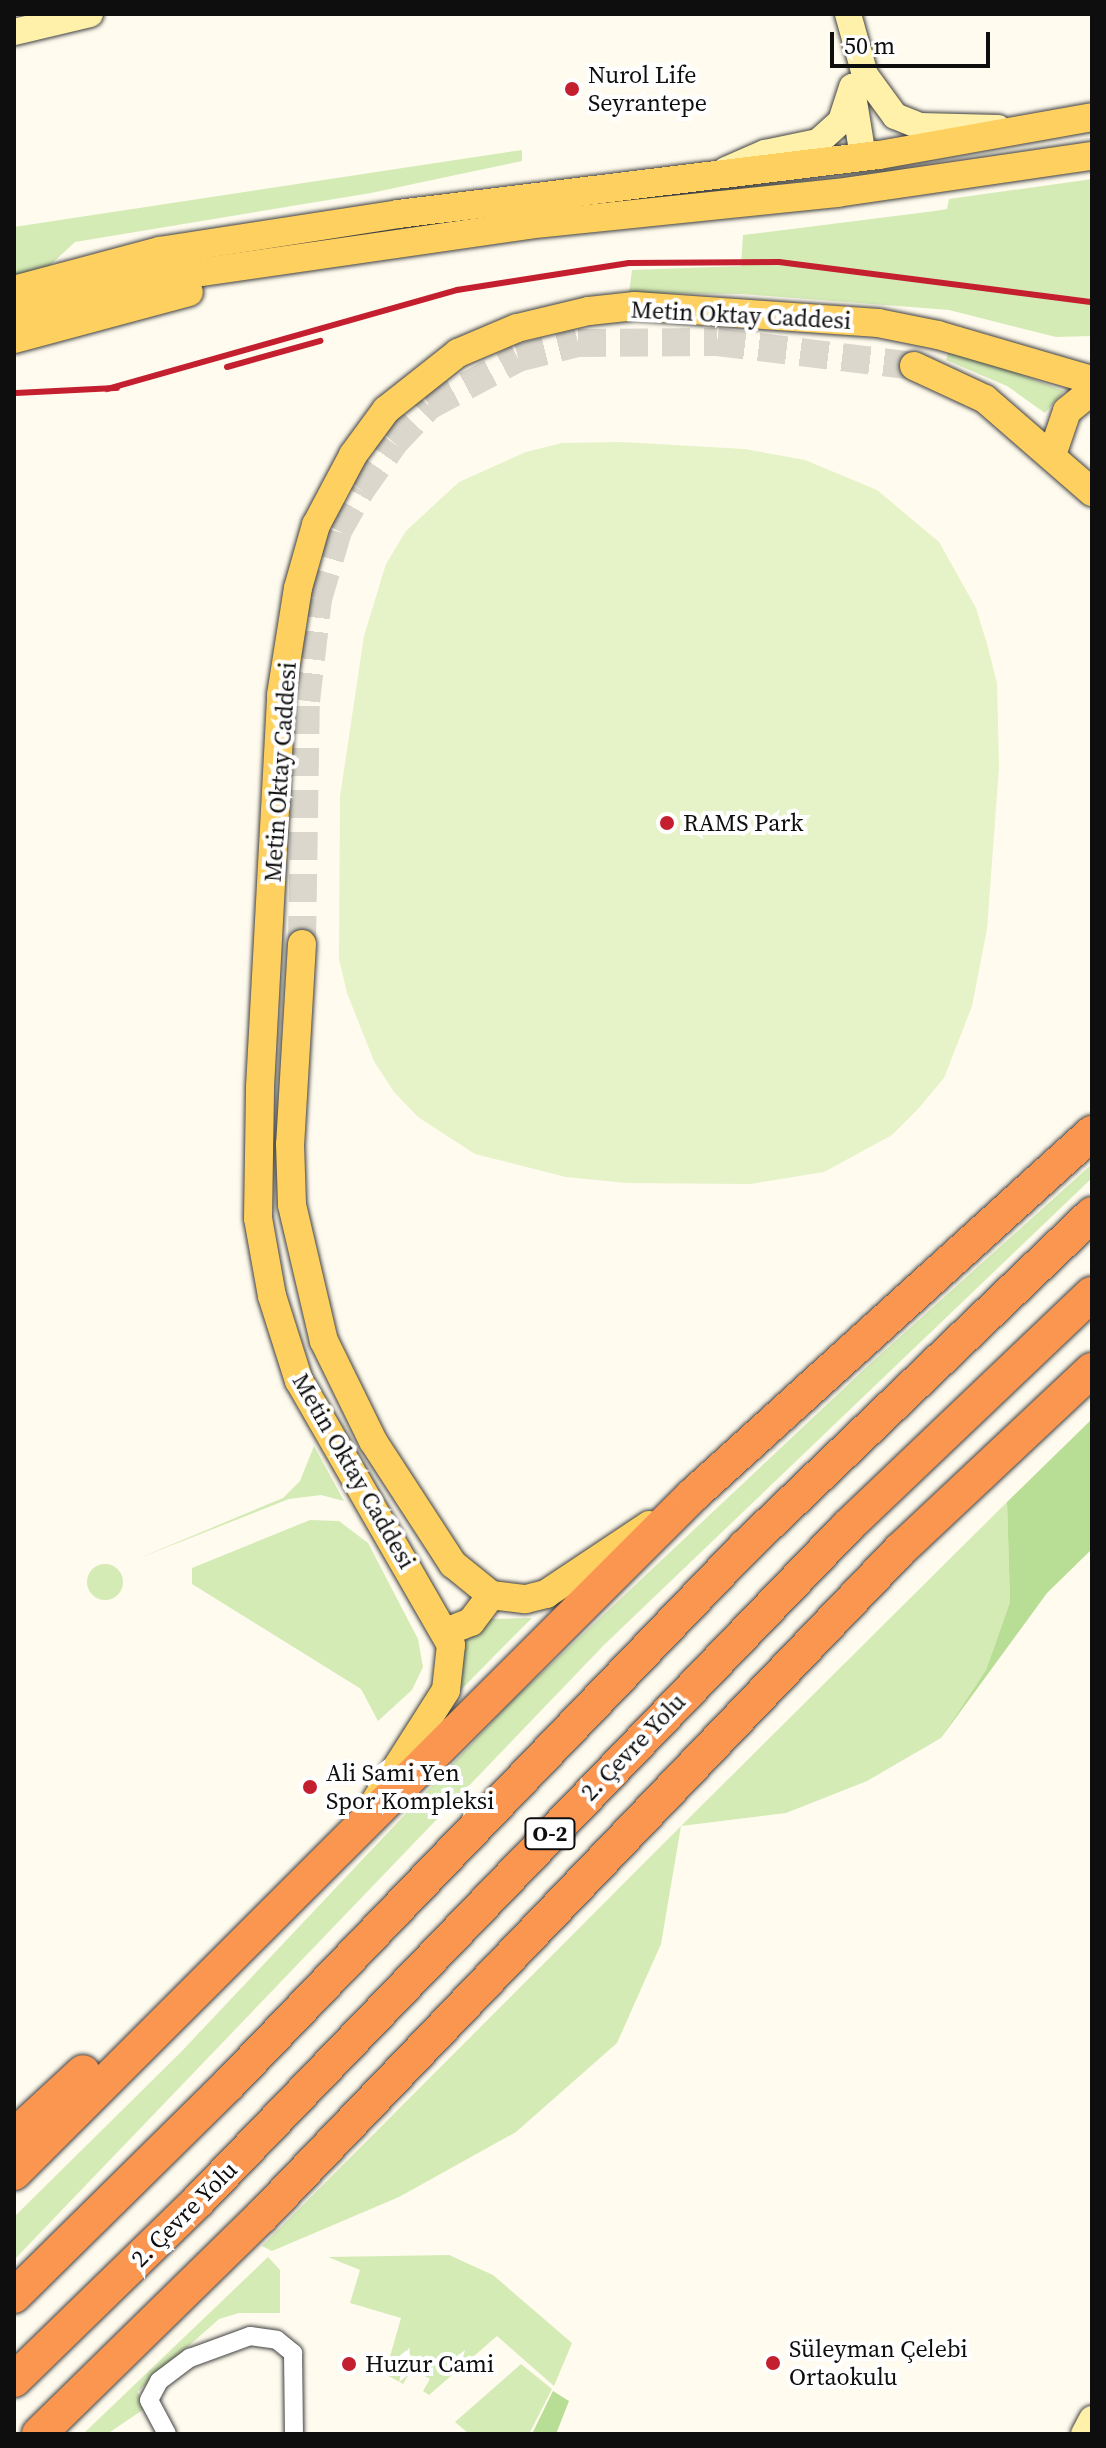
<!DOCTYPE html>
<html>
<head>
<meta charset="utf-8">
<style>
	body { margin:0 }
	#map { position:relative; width:1106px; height:2448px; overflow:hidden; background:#fffbee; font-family:"Source Serif 4",serif }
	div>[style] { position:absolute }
	.green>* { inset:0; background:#d4ebb6 }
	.round { border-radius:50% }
	.forest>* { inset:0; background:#b8dd94 }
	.pitch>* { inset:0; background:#e6f2c8 }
	.primary-tunnel>* { height:28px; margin-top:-14px; transform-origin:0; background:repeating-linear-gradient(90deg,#dbd7cc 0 28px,transparent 0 42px) }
	.roads { filter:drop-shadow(0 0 2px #414141) drop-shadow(0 0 2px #414141) }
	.street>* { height:18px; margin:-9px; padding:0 9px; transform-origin:9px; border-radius:9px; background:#fff }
	.secondary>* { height:26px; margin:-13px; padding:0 13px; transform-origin:13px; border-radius:13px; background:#fff1a9 }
	.primary>* { height:28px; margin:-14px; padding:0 14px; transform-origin:14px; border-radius:14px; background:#fed05f }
	.highway>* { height:34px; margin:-17px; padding:0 17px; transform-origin:17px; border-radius:17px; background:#fb9651 }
	.rail>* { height:6px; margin:-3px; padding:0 3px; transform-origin:3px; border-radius:3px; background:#c41f2f }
	.dots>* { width:22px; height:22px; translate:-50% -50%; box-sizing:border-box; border:4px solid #fff; border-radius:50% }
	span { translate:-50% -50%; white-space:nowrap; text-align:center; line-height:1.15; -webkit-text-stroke:8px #fff; paint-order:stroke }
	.shield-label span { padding:2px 6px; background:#fff; border:2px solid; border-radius:6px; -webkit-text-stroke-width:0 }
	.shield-label { font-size:22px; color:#0e0e0e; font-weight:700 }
	.poi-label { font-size:24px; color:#0e0e0e }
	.left { translate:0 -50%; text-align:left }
	.street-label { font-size:24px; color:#0e0e0e }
	.frame { position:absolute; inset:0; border:16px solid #0e0e0e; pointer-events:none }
	.scale { position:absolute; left:830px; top:32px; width:160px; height:36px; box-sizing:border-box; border:4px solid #0e0e0e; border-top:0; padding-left:10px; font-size:24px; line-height:28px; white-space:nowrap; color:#0e0e0e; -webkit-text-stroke:6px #fff; paint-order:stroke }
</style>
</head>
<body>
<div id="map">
	<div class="green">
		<div style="clip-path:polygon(522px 150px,522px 161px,371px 193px,75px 242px,47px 268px,14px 279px,14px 227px)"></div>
		<div style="clip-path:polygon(1092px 179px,1092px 336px,1056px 337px,949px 310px,742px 294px,629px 293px,632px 270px,741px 266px,743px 235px,935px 211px,947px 209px,949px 199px)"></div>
		<div style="clip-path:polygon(949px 351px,996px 365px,1064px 391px,1045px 413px,1007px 386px,946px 360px)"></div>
		<div style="clip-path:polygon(1092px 1164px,1092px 1178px,604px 1645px,14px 2260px,14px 2217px,181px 2052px,512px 1701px,872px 1362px)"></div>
		<div style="clip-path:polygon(314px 1446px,344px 1501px,321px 1495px,289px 1499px,137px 1559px,283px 1498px,300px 1481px)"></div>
		<div style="clip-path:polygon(1007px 1502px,1010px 1602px,986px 1670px,941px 1738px,867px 1781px,786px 1813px,681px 1826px,661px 1944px,617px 2043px,516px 2132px,399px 2197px,272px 2251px,262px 2246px,681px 1826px)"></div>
		<div style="clip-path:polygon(310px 1520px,339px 1521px,368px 1543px,418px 1639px,423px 1667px,412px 1690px,378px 1721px,361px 1689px,192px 1584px,192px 1568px)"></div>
		<div class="round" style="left:87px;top:1564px;width:36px;height:36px"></div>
		<div style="clip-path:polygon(532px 1618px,500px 1650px,458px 1693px,462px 1644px,490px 1619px)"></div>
		<div style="clip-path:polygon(449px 2255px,493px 2275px,572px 2343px,554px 2386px,497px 2336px,429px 2395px,423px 2391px,430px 2379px,412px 2369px,403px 2384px,385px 2374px,401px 2318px,350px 2303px,360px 2270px,328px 2257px)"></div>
		<div style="clip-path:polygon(268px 2257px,280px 2270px,280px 2313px,239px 2313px,219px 2319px,137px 2392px,147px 2407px,107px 2434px,83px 2434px)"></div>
		<div style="clip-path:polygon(521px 2364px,552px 2389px,529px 2434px,469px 2434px,455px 2422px)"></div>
	</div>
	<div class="forest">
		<div style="clip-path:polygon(1092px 1419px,1092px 1549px,1047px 1593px,941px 1738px,986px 1670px,1010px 1602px,1007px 1502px)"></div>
		<div style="clip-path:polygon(553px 2391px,569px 2401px,556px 2434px,532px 2434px)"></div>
	</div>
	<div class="pitch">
		<div style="clip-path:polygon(622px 442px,744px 449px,805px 460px,877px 490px,939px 542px,976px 608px,987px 644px,997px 683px,999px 767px,987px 929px,972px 1006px,944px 1078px,918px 1109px,892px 1135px,824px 1172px,750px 1184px,627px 1183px,566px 1177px,475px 1154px,418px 1117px,394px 1092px,374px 1061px,347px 993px,339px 959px,340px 797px,364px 636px,386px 564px,406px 531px,459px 482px,526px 452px,562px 443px)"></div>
	</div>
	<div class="primary-tunnel">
		<div style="left:302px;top:944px;width:243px;rotate:-89.1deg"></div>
		<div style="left:306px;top:701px;width:103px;rotate:-83.3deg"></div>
		<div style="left:318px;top:599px;width:71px;rotate:-73.6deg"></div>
		<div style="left:338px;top:531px;width:47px;rotate:-60.7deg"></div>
		<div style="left:361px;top:490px;width:57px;rotate:-54.9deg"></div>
		<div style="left:394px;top:443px;width:51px;rotate:-46.6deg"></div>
		<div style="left:429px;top:406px;width:101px;rotate:-28.3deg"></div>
		<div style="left:518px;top:358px;width:62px;rotate:-14deg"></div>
		<div style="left:578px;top:343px;width:139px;rotate:-0.4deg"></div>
		<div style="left:717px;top:342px;width:198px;rotate:6.9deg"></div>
	</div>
	<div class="roads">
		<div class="street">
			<div style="left:167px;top:2434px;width:38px;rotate:-118deg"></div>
			<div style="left:149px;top:2400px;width:21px;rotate:-62deg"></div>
			<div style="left:159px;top:2381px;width:39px;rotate:-37deg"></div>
			<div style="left:190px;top:2358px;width:64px;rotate:-20.1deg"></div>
			<div style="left:250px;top:2336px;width:27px;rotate:8deg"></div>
			<div style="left:277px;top:2340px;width:21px;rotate:39deg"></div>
			<div style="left:293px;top:2353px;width:81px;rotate:89.3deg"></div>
		</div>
		<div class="secondary">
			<div style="left:848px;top:14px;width:63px;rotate:74.4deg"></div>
			<div style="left:865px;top:75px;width:51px;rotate:53.8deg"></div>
			<div style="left:895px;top:116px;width:27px;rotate:22deg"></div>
			<div style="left:920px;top:126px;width:78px;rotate:1.5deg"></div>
			<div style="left:14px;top:32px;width:78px;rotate:-13.3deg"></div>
			<div style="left:853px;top:95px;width:63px;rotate:80.8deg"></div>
			<div style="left:726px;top:170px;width:43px;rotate:-23.6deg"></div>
			<div style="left:765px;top:153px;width:54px;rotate:-11.7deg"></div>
			<div style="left:818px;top:142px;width:31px;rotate:-42deg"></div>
			<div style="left:841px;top:121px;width:36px;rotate:-72deg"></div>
			<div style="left:1084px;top:2434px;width:17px;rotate:-62deg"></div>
		</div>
		<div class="primary">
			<div style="left:14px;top:290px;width:151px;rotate:-15deg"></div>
			<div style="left:160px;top:251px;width:241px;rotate:-8.8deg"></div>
			<div style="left:398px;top:214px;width:485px;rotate:-7deg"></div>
			<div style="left:879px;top:155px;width:216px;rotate:-10.1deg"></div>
			<div style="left:14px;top:317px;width:159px;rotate:-14.6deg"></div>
			<div style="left:168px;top:277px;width:363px;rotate:-8.2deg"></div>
			<div style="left:527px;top:225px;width:312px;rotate:-5.9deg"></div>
			<div style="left:837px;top:193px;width:258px;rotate:-8.3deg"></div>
			<div style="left:14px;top:339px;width:181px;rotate:-15deg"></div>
			<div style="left:914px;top:366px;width:78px;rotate:24.9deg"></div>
			<div style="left:985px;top:399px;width:142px;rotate:41deg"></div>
			<div style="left:1052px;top:455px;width:46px;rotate:-71.2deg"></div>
			<div style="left:1067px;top:411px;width:32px;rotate:-39deg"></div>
			<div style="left:302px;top:944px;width:200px;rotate:93.4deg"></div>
			<div style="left:290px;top:1144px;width:61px;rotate:88.1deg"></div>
			<div style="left:292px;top:1205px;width:140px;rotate:76.8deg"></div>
			<div style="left:324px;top:1341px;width:111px;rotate:63.9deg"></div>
			<div style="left:373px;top:1441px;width:147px;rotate:57deg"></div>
			<div style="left:453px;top:1564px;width:49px;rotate:39.2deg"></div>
			<div style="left:491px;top:1595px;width:35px;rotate:7deg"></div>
			<div style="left:526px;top:1599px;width:21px;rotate:-14deg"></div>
			<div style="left:546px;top:1594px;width:124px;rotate:-33.8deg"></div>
			<div style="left:446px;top:1632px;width:27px;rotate:-22deg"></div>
			<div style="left:471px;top:1622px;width:34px;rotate:-53deg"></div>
			<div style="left:376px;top:1800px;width:130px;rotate:-57.5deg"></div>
			<div style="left:446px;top:1690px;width:45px;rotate:-83.7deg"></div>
			<div style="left:451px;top:1645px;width:305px;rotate:-119.9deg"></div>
			<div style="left:299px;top:1381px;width:89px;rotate:-107.6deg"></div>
			<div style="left:272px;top:1296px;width:79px;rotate:-100.2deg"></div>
			<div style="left:258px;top:1218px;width:131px;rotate:-89.1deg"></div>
			<div style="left:260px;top:1087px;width:393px;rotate:-86.9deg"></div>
			<div style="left:281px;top:695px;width:108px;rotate:-81deg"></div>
			<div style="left:298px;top:588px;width:66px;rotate:-74.1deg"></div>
			<div style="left:316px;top:525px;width:79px;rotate:-62.1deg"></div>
			<div style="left:353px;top:455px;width:56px;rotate:-53.7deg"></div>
			<div style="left:386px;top:410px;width:92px;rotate:-38.4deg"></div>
			<div style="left:458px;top:353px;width:64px;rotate:-23deg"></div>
			<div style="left:517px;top:328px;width:74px;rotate:-13.3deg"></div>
			<div style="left:589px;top:311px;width:46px;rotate:-6.2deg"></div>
			<div style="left:635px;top:306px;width:244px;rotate:4deg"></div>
			<div style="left:878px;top:323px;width:61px;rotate:11.3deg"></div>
			<div style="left:938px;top:335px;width:160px;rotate:16.3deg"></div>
		</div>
		<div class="highway">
			<div style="left:14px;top:2136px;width:94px;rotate:-42.8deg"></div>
			<div style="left:14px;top:2173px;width:960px;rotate:-44.96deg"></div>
			<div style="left:693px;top:1495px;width:539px;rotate:-42.22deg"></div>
			<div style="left:14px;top:2296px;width:302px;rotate:-44.6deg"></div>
			<div style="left:229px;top:2084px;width:745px;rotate:-46.14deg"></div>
			<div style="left:745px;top:1547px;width:481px;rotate:-43.8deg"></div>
			<div style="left:14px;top:2380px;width:258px;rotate:-44.2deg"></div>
			<div style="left:199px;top:2200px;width:934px;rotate:-46.08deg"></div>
			<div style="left:847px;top:1527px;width:338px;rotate:-43.6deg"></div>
			<div style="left:39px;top:2434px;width:312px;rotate:-44.4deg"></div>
			<div style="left:262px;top:2216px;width:922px;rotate:-46.23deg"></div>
			<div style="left:900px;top:1550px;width:263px;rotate:-43.2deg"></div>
		</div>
	</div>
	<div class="rail">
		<div style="left:227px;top:367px;width:97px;rotate:-15.6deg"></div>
		<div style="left:107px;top:389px;width:364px;rotate:-15.8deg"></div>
		<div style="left:457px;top:290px;width:174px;rotate:-8.9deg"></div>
		<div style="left:629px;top:263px;width:150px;rotate:-0.4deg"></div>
		<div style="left:779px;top:262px;width:316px;rotate:7.3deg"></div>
		<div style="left:14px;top:393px;width:103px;rotate:-2.8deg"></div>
	</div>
	<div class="dots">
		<div style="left:572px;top:89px;background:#c41f2f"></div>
		<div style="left:667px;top:823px;background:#c41f2f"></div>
		<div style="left:310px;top:1787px;background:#c41f2f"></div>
		<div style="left:773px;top:2363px;background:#c41f2f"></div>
		<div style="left:349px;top:2364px;background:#c41f2f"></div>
	</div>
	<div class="shield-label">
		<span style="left:550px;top:1834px">O-2</span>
	</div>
	<div class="poi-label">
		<span class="left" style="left:588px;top:89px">Nurol Life<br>Seyrantepe</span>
		<span class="left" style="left:683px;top:823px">RAMS Park</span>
		<span class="left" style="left:326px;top:1787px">Ali Sami Yen<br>Spor Kompleksi</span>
		<span class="left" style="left:789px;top:2363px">Süleyman Çelebi<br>Ortaokulu</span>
		<span class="left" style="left:365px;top:2364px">Huzur Cami</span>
	</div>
	<div class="street-label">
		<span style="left:741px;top:315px;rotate:3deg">Metin Oktay Caddesi</span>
		<span style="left:280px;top:772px;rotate:-86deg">Metin Oktay Caddesi</span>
		<span style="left:354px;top:1471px;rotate:60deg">Metin Oktay Caddesi</span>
		<span style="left:633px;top:1747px;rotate:-46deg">2. Çevre Yolu</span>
		<span style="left:184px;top:2214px;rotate:-45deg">2. Çevre Yolu</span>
	</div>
	<div class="frame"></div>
	<div class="scale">50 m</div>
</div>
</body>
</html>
